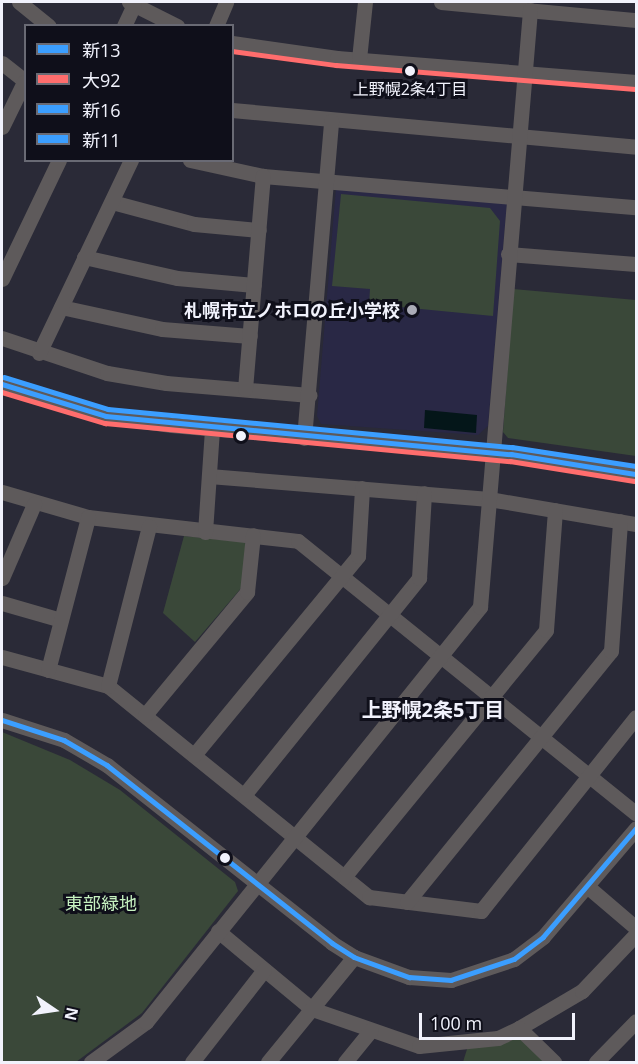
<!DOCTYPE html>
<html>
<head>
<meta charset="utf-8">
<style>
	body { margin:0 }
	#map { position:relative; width:638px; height:1064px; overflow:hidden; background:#2a2a37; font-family:"Open Sans","Noto Sans JP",sans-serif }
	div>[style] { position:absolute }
	.built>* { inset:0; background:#292845 }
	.green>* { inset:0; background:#3a4839 }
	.water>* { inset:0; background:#041619 }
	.minor>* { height:15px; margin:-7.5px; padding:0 7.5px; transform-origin:7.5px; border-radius:7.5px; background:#5e5a5b }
	.bus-1>* { height:4.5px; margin:-2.25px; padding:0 2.25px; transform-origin:2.25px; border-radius:2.25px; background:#3b9eff }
	.bus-2>* { height:4.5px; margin:-2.25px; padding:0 2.25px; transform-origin:2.25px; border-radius:2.25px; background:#ff6d6d }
	.bus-3>* { height:4.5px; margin:-2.25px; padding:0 2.25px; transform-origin:2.25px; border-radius:2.25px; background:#3b9eff }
	.bus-4>* { height:4.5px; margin:-2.25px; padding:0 2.25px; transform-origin:2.25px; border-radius:2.25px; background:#3b9eff }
	.dots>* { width:16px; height:16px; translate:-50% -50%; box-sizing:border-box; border:3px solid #0f0f1a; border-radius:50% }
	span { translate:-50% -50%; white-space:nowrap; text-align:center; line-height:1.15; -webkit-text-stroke:6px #0f0f1a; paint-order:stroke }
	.bus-label { font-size:16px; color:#f1f2fc }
	.poi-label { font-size:18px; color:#f1f2fc; font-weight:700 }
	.right { translate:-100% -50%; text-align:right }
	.park-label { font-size:18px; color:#c6f1c0 }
	.neighbourhood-label { font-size:20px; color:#f1f2fc; font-weight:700 }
	.frame { position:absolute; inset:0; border:3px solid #f1f2fc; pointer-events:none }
	.legend { position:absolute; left:24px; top:24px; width:210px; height:138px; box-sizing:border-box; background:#0f0f1a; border:2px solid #696a74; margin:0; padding:8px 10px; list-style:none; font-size:18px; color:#f1f2fc }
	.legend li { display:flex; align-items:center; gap:12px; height:30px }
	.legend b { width:30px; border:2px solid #696a74 }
	.north { position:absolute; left:24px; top:980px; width:60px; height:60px; -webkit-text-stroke:4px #0f0f1a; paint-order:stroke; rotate:103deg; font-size:16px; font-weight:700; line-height:24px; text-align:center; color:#f1f2fc }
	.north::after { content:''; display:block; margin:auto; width:21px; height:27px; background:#f1f2fc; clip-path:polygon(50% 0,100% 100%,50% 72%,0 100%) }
	.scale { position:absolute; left:419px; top:1013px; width:156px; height:27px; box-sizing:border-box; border:3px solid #f1f2fc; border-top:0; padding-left:8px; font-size:18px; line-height:21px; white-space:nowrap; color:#f1f2fc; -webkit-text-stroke:4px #0f0f1a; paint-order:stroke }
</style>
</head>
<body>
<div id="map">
	<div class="built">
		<div style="clip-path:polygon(336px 188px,507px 203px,488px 426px,478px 435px,321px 424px,317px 416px)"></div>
	</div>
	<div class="green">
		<div style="clip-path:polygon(341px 194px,490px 208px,500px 221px,493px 316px,369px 304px,370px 289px,332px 286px)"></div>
		<div style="clip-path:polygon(513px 289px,636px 300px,636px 456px,508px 438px,503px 432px)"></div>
		<div style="clip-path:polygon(184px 536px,244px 542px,248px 547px,243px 586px,195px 642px,163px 613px)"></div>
		<div style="clip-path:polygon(2px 732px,70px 760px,120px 790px,235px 882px,238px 891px,142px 1013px,76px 1062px,2px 1062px)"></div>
		<div style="clip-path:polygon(516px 1033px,546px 1062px,463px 1062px,468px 1046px)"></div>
	</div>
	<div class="water">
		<div style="clip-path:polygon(425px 410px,477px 415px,476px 433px,424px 428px)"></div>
	</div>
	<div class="minor">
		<div style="left:19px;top:2px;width:38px;rotate:39deg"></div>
		<div style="left:129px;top:2px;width:54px;rotate:26.6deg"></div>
		<div style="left:441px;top:2px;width:196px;rotate:5.3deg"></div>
		<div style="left:124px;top:26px;width:23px;rotate:-65deg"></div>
		<div style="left:216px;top:26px;width:26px;rotate:-67deg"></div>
		<div style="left:232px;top:43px;width:106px;rotate:8.1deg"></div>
		<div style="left:337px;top:58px;width:300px;rotate:4.6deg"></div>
		<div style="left:359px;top:59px;width:57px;rotate:-84deg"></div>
		<div style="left:2px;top:63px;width:31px;rotate:38deg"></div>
		<div style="left:232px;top:110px;width:406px;rotate:5.2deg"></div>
		<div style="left:2px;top:127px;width:50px;rotate:-63.9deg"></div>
		<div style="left:190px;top:160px;width:75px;rotate:12.4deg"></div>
		<div style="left:263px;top:176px;width:374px;rotate:4.8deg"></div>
		<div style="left:112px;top:202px;width:85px;rotate:15deg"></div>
		<div style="left:194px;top:224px;width:65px;rotate:5.3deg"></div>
		<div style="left:508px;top:254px;width:128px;rotate:4.5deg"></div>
		<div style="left:84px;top:257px;width:95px;rotate:12.7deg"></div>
		<div style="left:177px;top:278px;width:77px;rotate:5.2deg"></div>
		<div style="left:2px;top:279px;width:132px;rotate:-64.4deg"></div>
		<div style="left:61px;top:307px;width:103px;rotate:12.3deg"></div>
		<div style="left:162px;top:329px;width:88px;rotate:4.5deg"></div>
		<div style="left:2px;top:338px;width:111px;rotate:18.4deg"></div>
		<div style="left:107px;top:373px;width:60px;rotate:9.6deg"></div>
		<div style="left:166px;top:383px;width:144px;rotate:4.8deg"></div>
		<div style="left:39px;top:353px;width:214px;rotate:-64.5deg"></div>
		<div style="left:2px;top:384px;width:109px;rotate:17.1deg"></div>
		<div style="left:106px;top:416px;width:66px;rotate:7.9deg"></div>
		<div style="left:171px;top:425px;width:341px;rotate:4.9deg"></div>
		<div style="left:511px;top:454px;width:127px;rotate:9.1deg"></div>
		<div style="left:245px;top:389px;width:214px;rotate:-85.2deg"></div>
		<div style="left:304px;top:438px;width:318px;rotate:-85.1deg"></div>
		<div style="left:209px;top:476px;width:281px;rotate:4.7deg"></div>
		<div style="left:489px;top:499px;width:149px;rotate:9.7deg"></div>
		<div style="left:2px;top:492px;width:90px;rotate:16.2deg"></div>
		<div style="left:88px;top:517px;width:211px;rotate:6.5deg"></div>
		<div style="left:298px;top:541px;width:434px;rotate:38.9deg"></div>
		<div style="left:205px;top:532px;width:104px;rotate:-86.1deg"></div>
		<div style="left:2px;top:578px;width:81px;rotate:-66.6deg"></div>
		<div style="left:2px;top:603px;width:61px;rotate:16.1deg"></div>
		<div style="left:2px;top:657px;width:110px;rotate:15.3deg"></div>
		<div style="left:108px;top:686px;width:336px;rotate:39deg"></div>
		<div style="left:369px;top:897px;width:113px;rotate:7.1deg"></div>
		<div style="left:481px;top:911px;width:248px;rotate:-51.4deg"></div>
		<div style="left:48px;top:670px;width:158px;rotate:-75.3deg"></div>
		<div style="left:108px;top:686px;width:165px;rotate:-75.6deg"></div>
		<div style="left:145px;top:715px;width:160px;rotate:-50.3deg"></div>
		<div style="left:247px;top:592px;width:57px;rotate:-84deg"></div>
		<div style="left:2px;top:720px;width:65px;rotate:17.9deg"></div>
		<div style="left:64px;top:740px;width:50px;rotate:30.2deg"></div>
		<div style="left:107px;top:765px;width:287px;rotate:38.3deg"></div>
		<div style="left:332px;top:943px;width:26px;rotate:32deg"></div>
		<div style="left:354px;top:957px;width:59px;rotate:20deg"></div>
		<div style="left:409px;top:977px;width:42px;rotate:4.1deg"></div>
		<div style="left:451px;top:980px;width:66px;rotate:-18.4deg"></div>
		<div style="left:514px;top:959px;width:36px;rotate:-37deg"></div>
		<div style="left:543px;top:937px;width:143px;rotate:-49.5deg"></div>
		<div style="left:194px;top:755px;width:258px;rotate:-50.5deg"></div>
		<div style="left:358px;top:556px;width:68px;rotate:-86.6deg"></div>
		<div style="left:244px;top:795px;width:279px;rotate:-51.1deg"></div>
		<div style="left:419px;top:578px;width:85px;rotate:-86.6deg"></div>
		<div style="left:344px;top:877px;width:319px;rotate:-50.7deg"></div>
		<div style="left:546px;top:630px;width:120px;rotate:-85.7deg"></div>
		<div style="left:588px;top:887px;width:63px;rotate:40.5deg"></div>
		<div style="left:407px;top:902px;width:323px;rotate:-50.9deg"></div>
		<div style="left:611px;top:651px;width:130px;rotate:-86deg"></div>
		<div style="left:218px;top:931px;width:122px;rotate:39.7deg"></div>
		<div style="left:312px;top:1009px;width:113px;rotate:19.1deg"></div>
		<div style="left:419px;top:1046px;width:79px;rotate:-5.8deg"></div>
		<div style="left:498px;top:1038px;width:23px;rotate:-25deg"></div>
		<div style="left:519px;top:1028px;width:73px;rotate:-30.4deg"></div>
		<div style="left:582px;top:991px;width:79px;rotate:-46.5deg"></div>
		<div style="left:519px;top:1028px;width:49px;rotate:44.2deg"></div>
		<div style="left:91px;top:1062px;width:68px;rotate:-36deg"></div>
		<div style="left:146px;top:1022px;width:533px;rotate:-51.17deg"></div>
		<div style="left:480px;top:607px;width:599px;rotate:-85.21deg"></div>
		<div style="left:192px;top:1062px;width:117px;rotate:-52deg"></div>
		<div style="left:268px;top:1062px;width:136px;rotate:-50.7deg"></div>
		<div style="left:345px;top:1062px;width:41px;rotate:-50.9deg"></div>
		<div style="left:596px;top:1062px;width:57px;rotate:-45.7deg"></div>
	</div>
	<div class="bus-1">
		<div style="left:2px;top:384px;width:109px;rotate:17.1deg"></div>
		<div style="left:106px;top:416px;width:407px;rotate:5.4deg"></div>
		<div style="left:511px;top:454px;width:127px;rotate:9.1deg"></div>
	</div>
	<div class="bus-2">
		<div style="left:232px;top:51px;width:105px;rotate:7.7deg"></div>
		<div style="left:336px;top:65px;width:300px;rotate:4.6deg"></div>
		<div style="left:2px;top:392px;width:108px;rotate:16.8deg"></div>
		<div style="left:105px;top:423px;width:407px;rotate:5.4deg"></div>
		<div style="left:510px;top:461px;width:127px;rotate:9.1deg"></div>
	</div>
	<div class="bus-3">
		<div style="left:4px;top:377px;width:109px;rotate:17.1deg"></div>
		<div style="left:108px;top:409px;width:406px;rotate:5.4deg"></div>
		<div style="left:512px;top:447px;width:125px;rotate:8.7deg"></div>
	</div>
	<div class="bus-4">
		<div style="left:2px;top:720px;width:65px;rotate:17.9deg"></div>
		<div style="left:64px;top:740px;width:50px;rotate:30.2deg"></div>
		<div style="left:107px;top:765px;width:287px;rotate:38.3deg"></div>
		<div style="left:332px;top:943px;width:26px;rotate:32deg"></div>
		<div style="left:354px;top:957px;width:59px;rotate:20deg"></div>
		<div style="left:409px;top:977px;width:42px;rotate:4.1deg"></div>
		<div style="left:451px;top:980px;width:66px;rotate:-18.4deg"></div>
		<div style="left:514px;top:959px;width:36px;rotate:-37deg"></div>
		<div style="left:543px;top:937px;width:143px;rotate:-49.5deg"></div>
	</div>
	<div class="dots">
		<div style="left:410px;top:71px;background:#f1f2fc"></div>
		<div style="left:412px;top:310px;background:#abacb7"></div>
		<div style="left:241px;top:436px;background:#f1f2fc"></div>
		<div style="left:225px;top:858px;background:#f1f2fc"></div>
	</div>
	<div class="bus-label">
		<span style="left:410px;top:89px">上野幌2条4丁目</span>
	</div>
	<div class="poi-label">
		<span class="right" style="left:400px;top:310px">札幌市立ノホロの丘小学校</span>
	</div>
	<div class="park-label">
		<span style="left:101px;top:903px">東部緑地</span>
	</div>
	<div class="neighbourhood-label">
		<span style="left:433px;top:709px">上野幌2条5丁目</span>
	</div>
	<div class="frame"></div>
	<ul class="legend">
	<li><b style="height:8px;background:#3b9eff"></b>新13</li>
	<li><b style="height:8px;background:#ff6d6d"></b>大92</li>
	<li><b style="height:8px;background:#3b9eff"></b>新16</li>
	<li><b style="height:8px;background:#3b9eff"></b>新11</li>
	</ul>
	<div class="north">N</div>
	<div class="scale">100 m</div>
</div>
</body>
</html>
